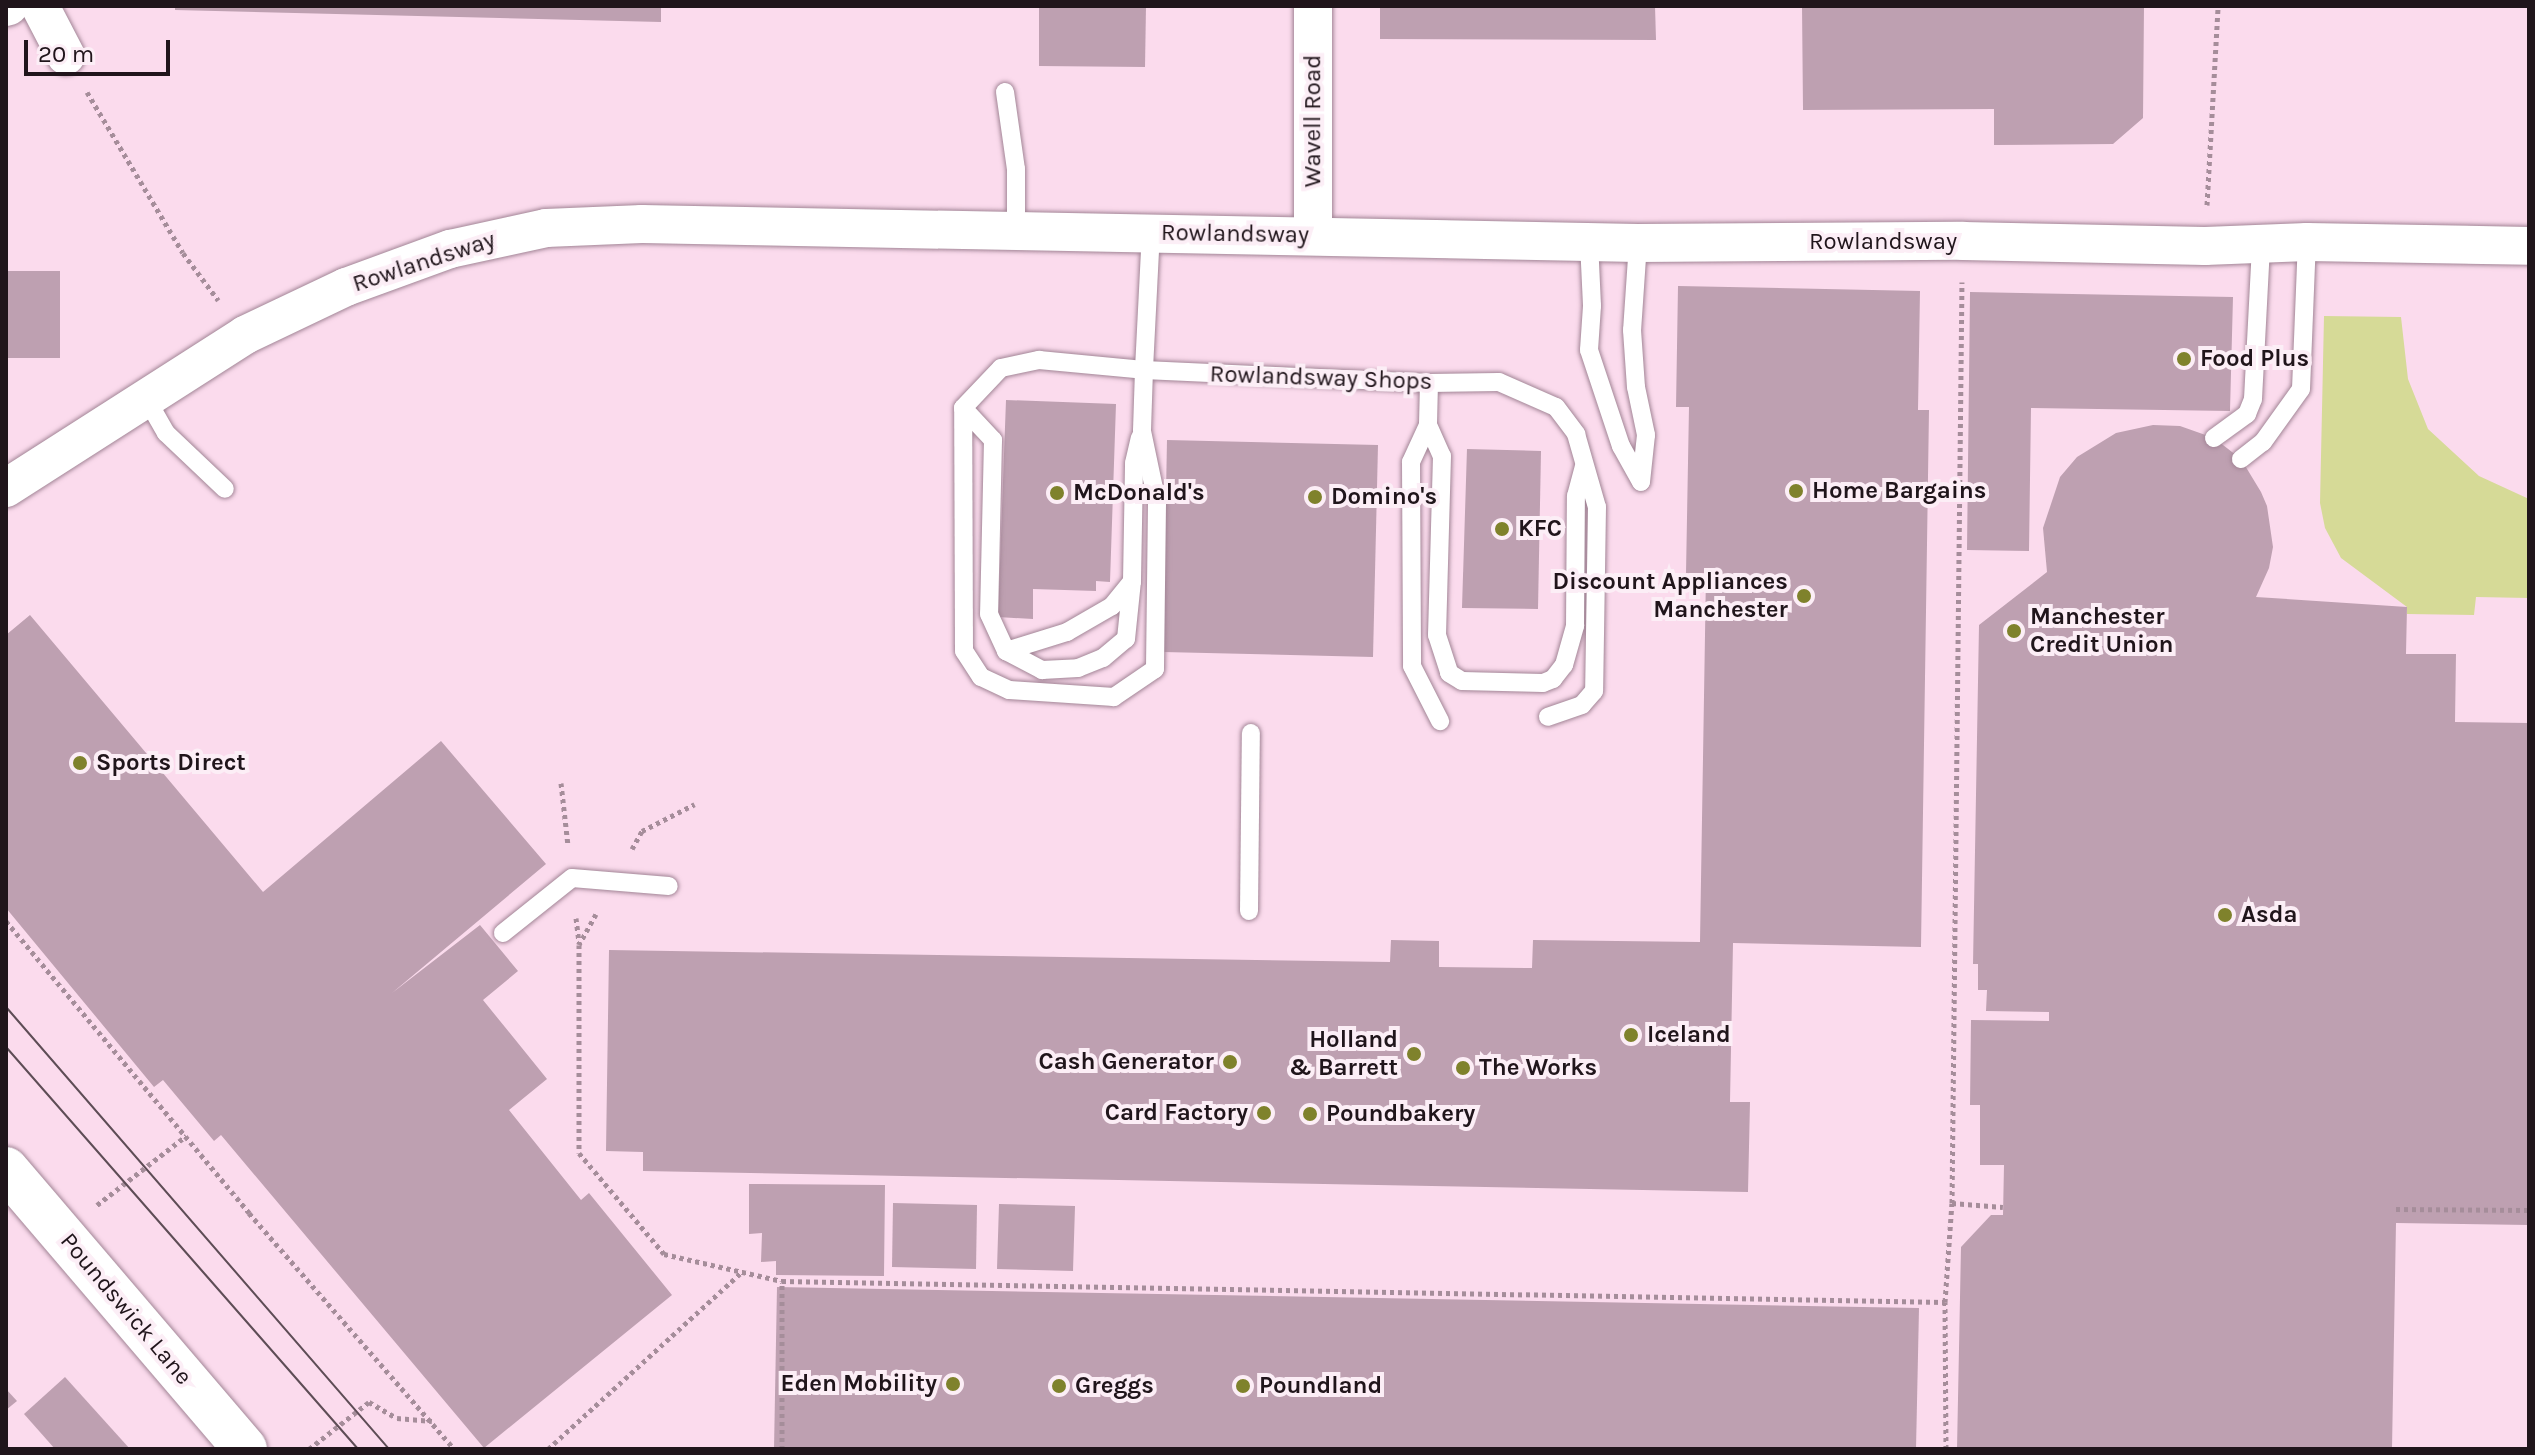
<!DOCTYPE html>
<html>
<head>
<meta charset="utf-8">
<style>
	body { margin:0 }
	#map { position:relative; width:2535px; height:1455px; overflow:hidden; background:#fbdbed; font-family:Karla,sans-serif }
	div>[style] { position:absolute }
	.green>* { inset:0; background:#d6da97 }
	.building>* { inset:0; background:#bea0b1 }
	.path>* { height:5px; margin-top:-2.5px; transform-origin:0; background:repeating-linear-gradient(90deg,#a58d9a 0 4px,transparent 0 8px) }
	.roads { filter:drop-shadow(0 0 2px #a28596) drop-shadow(0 0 2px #a28596) }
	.service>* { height:18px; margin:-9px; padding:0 9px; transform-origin:9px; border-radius:9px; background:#fff }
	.minor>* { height:38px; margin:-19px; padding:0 19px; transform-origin:19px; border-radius:19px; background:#fff }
	.tertiary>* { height:44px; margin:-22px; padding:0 22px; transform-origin:22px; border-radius:22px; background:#fff }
	.tram>* { height:2px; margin:-1px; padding:0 1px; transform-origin:1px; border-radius:1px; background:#5e4d56 }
	.dots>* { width:22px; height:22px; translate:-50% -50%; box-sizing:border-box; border:4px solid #fceef6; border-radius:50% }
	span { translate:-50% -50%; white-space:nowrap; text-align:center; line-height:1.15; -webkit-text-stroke:8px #fceef6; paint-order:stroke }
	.street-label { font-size:24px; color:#20151b }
	.poi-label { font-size:24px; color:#20151b; font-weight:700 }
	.left { translate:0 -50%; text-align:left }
	.right { translate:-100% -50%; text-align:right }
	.frame { position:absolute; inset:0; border:8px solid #20151b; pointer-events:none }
	.scale { position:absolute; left:24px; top:40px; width:146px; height:36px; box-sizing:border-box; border:4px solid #20151b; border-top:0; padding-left:10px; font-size:24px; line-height:28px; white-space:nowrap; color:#20151b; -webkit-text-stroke:6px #fceef6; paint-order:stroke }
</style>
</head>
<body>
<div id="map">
	<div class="green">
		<div style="clip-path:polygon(2324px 316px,2401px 317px,2408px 379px,2428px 429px,2479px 476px,2529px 499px,2529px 598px,2476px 597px,2474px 615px,2407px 614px,2407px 607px,2341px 558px,2325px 528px,2320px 503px)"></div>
	</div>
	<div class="building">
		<div style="clip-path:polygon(175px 6px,661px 6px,661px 22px,175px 10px)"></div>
		<div style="clip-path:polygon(1039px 6px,1146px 6px,1145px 67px,1039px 66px)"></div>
		<div style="clip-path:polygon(1380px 6px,1655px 6px,1656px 40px,1380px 39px)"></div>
		<div style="clip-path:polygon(1802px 6px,2144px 6px,2143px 118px,2113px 144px,1994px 145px,1994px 109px,1803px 110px)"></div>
		<div style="clip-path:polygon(6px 271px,60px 271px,60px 358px,6px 358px)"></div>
		<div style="clip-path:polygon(1678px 286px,1920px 291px,1918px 410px,1929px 410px,1921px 947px,1733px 943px,1730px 1102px,1750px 1102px,1748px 1192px,643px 1171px,643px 1152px,606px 1151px,609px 950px,1390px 962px,1391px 940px,1439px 941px,1439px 967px,1532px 968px,1533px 940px,1700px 942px,1706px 573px,1686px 573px,1689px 407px,1676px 407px)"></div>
		<div style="clip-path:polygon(1970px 292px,2233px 297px,2230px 411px,2031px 408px,2029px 551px,1967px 550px)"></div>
		<div style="clip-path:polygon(1006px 400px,1116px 404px,1110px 582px,1096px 581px,1096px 591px,1033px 589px,1033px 619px,998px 617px)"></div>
		<div style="clip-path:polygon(2153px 425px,2180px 426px,2214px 438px,2241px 459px,2261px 492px,2267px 506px,2273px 547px,2269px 568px,2256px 597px,2407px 607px,2406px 654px,2456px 654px,2455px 722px,2529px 723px,2529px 1225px,2396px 1223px,2392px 1449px,1957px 1449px,1961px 1247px,1991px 1215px,2003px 1215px,2004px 1165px,1980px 1165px,1980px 1105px,1970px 1105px,1971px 1020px,2049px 1021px,2049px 1012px,1986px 1011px,1987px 990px,1978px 990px,1978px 964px,1973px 964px,1979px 625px,2047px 572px,2043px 528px,2060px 477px,2077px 457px,2116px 433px)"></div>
		<div style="clip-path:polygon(1167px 440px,1378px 445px,1373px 657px,1163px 652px)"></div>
		<div style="clip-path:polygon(1467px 449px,1541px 451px,1538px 609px,1462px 608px)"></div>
		<div style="clip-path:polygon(30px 615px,263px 892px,441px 741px,546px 864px,392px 993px,480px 925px,518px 971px,483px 1000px,547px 1079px,509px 1110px,581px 1200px,589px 1193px,672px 1295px,484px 1448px,221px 1135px,214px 1141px,163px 1080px,154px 1087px,6px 908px,6px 635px)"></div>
		<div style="clip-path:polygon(749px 1184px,885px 1185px,884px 1276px,776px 1275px,776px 1261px,761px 1262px,762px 1233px,749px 1234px)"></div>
		<div style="clip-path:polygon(893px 1203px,977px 1205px,976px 1269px,892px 1267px)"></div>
		<div style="clip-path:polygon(999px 1204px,1075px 1206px,1073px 1271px,997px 1269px)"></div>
		<div style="clip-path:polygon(777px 1287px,1919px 1308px,1916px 1449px,774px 1449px)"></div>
		<div style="clip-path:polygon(65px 1377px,130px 1449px,55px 1449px,24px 1414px)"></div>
		<div style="clip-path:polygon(6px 1389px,17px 1401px,6px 1410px)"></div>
	</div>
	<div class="path">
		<div style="left:87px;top:92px;width:187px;rotate:59.2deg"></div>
		<div style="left:183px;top:253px;width:59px;rotate:53.3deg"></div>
		<div style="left:2207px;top:205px;width:199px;rotate:-86.8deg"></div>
		<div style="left:561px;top:783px;width:62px;rotate:83.6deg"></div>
		<div style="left:632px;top:849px;width:21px;rotate:-61deg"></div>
		<div style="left:642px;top:831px;width:59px;rotate:-27deg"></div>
		<div style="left:596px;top:914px;width:35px;rotate:119deg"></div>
		<div style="left:579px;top:945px;width:208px;rotate:90deg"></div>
		<div style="left:579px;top:1153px;width:132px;rotate:49.9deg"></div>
		<div style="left:664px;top:1254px;width:121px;rotate:12.9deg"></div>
		<div style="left:782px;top:1281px;width:1163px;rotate:1.03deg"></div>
		<div style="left:576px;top:918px;width:26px;rotate:83deg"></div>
		<div style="left:6px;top:921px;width:380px;rotate:50.2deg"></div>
		<div style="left:249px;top:1213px;width:313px;rotate:49deg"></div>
		<div style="left:1952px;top:1203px;width:51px;rotate:4.5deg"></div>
		<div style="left:97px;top:1205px;width:113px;rotate:-37.8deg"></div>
		<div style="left:2396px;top:1209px;width:133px;rotate:0.4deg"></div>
		<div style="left:309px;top:1449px;width:76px;rotate:-38.1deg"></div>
		<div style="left:369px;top:1402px;width:32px;rotate:30deg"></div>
		<div style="left:397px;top:1418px;width:35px;rotate:5deg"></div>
		<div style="left:548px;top:1449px;width:261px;rotate:-42.4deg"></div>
		<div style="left:782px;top:1449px;width:168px;rotate:-90deg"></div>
		<div style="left:1946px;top:1449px;width:147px;rotate:-90.4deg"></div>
		<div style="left:1945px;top:1302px;width:99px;rotate:-86deg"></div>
		<div style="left:1952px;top:1203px;width:921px;rotate:-89.38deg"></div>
	</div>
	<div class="roads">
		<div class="service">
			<div style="left:1005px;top:92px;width:78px;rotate:81.9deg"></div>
			<div style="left:1016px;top:169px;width:61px;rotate:90deg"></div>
			<div style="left:1151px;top:231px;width:139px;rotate:92.9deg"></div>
			<div style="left:1144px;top:370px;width:61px;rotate:91.9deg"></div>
			<div style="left:1142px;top:431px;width:74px;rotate:78.2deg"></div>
			<div style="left:1157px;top:503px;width:166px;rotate:90.7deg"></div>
			<div style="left:1155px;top:669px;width:50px;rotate:145.7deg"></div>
			<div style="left:1114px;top:697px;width:105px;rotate:-176.2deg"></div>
			<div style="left:1009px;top:690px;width:31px;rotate:-155deg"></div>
			<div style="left:981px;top:677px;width:31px;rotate:-123deg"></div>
			<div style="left:964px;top:651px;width:243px;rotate:-90.2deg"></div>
			<div style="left:963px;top:408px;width:55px;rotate:-46.5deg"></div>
			<div style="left:1001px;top:368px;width:39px;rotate:-12deg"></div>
			<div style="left:1039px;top:360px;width:105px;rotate:5.4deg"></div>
			<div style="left:1144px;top:370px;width:285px;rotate:2.6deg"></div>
			<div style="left:1429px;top:383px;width:70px;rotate:-0.8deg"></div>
			<div style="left:1499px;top:382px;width:62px;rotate:23.7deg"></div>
			<div style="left:1556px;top:407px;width:34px;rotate:53deg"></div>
			<div style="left:1576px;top:434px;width:76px;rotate:74deg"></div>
			<div style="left:1597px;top:507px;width:184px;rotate:90.9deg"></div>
			<div style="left:1594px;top:691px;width:18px;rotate:131deg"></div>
			<div style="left:1582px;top:705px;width:36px;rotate:161deg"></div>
			<div style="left:1589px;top:242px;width:64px;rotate:87.3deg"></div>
			<div style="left:1592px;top:306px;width:44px;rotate:93.9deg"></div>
			<div style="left:1589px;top:350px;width:101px;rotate:71.6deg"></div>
			<div style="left:1621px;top:446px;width:41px;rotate:60.9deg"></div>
			<div style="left:1638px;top:243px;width:87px;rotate:93.9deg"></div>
			<div style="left:1632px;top:330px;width:57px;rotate:86deg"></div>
			<div style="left:1636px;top:387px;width:49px;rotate:78.2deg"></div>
			<div style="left:1646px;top:435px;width:47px;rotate:96.1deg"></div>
			<div style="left:1429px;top:383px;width:42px;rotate:91.4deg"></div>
			<div style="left:1428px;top:425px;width:41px;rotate:114.7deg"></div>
			<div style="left:1411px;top:462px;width:204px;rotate:89.7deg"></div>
			<div style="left:1412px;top:666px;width:62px;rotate:63deg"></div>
			<div style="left:146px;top:398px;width:40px;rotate:60.3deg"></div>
			<div style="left:166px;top:433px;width:81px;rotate:43.5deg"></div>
			<div style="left:963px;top:408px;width:44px;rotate:46.8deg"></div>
			<div style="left:993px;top:440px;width:174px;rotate:91.3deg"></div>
			<div style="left:989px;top:614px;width:41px;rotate:65.3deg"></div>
			<div style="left:1006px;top:651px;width:41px;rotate:27.8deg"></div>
			<div style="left:1042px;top:670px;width:36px;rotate:-3deg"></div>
			<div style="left:1078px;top:668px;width:27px;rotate:-22deg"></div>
			<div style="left:1103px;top:658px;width:30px;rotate:-40deg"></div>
			<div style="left:1126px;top:639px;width:58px;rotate:-84.1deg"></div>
			<div style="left:1428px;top:425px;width:34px;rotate:66deg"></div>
			<div style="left:1442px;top:456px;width:179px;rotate:91.6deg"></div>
			<div style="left:1437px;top:635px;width:40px;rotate:72deg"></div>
			<div style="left:1449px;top:673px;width:15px;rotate:32deg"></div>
			<div style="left:1462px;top:681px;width:81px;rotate:1.4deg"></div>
			<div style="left:1543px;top:683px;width:11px;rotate:-22deg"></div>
			<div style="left:1553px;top:679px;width:18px;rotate:-52deg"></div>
			<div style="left:1564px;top:665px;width:41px;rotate:-74.2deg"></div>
			<div style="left:1575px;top:626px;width:130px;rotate:-89.6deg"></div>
			<div style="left:1576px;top:496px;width:31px;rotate:-75deg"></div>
			<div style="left:2214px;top:438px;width:41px;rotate:-36deg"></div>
			<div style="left:2247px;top:414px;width:16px;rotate:-68deg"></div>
			<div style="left:2253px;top:399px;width:155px;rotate:-87deg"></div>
			<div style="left:2241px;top:459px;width:28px;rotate:-38deg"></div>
			<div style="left:2263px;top:442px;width:65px;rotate:-54.4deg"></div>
			<div style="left:2301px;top:389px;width:147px;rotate:-87.7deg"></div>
			<div style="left:1006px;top:651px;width:64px;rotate:-17.3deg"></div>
			<div style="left:1067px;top:632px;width:52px;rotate:-30deg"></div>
			<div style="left:1112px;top:606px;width:32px;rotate:-51deg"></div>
			<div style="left:1132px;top:581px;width:118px;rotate:-89deg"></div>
			<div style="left:1134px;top:463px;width:26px;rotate:-77deg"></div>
			<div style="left:1249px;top:911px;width:178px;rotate:-89.4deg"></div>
			<div style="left:503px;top:933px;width:88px;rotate:-38.6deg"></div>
			<div style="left:572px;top:878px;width:97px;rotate:4.7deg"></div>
		</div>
		<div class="minor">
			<div style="left:40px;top:6px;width:56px;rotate:62.5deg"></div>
			<div style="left:6px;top:7px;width:3px;rotate:-18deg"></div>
			<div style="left:1313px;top:236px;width:230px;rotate:-90deg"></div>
			<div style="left:6px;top:488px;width:284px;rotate:-32.6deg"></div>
			<div style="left:245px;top:335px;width:112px;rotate:-25.4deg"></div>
			<div style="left:346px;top:287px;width:111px;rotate:-20.1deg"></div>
			<div style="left:450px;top:249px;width:98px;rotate:-12.3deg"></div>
			<div style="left:546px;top:228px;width:96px;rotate:-2.4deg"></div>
			<div style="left:642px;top:224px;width:996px;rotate:1.09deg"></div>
			<div style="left:1638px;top:243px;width:325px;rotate:-0.4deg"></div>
			<div style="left:1963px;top:241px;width:242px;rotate:1.2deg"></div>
			<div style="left:2205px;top:246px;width:102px;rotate:-2.2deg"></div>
			<div style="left:2307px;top:242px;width:222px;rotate:1deg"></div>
		</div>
		<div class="tertiary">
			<div style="left:6px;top:1169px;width:368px;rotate:49.5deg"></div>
		</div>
	</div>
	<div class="tram">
		<div style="left:6px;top:1007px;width:585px;rotate:49.09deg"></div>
		<div style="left:6px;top:1047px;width:534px;rotate:48.79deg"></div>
	</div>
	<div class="dots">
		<div style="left:2184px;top:359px;background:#7f822c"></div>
		<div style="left:1796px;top:491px;background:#7f822c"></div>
		<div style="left:1057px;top:493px;background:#7f822c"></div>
		<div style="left:1315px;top:497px;background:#7f822c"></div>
		<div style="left:1502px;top:529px;background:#7f822c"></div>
		<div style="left:1804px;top:596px;background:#7f822c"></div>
		<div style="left:2014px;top:631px;background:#7f822c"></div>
		<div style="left:80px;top:763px;background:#7f822c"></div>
		<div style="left:2225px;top:915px;background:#7f822c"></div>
		<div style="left:1631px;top:1035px;background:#7f822c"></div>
		<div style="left:1414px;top:1054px;background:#7f822c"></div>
		<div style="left:1230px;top:1062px;background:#7f822c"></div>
		<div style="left:1463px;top:1068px;background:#7f822c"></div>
		<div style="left:1264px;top:1113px;background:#7f822c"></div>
		<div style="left:1310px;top:1114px;background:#7f822c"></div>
		<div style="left:953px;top:1384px;background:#7f822c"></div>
		<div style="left:1059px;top:1386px;background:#7f822c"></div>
		<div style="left:1243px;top:1386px;background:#7f822c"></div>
	</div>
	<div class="street-label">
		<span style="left:1313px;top:121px;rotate:-90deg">Wavell Road</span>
		<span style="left:1235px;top:234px;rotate:1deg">Rowlandsway</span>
		<span style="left:1883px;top:242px">Rowlandsway</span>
		<span style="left:424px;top:262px;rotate:-18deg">Rowlandsway</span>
		<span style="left:1321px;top:378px;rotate:2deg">Rowlandsway Shops</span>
		<span style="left:126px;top:1309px;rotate:50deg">Poundswick Lane</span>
	</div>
	<div class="poi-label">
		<span class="left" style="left:2200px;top:359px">Food Plus</span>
		<span class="left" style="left:1812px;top:491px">Home Bargains</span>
		<span class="left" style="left:1073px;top:493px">McDonald's</span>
		<span class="left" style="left:1331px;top:497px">Domino's</span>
		<span class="left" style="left:1518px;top:529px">KFC</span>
		<span class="right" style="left:1788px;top:596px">Discount Appliances<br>Manchester</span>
		<span class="left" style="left:2030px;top:631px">Manchester<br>Credit Union</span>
		<span class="left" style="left:96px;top:763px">Sports Direct</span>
		<span class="left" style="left:2241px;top:915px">Asda</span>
		<span class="left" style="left:1647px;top:1035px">Iceland</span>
		<span class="right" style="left:1398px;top:1054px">Holland<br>&amp; Barrett</span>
		<span class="right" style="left:1214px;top:1062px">Cash Generator</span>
		<span class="left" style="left:1479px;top:1068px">The Works</span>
		<span class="right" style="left:1248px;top:1113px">Card Factory</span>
		<span class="left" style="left:1326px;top:1114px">Poundbakery</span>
		<span class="right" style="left:937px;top:1384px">Eden Mobility</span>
		<span class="left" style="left:1075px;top:1386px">Greggs</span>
		<span class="left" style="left:1259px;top:1386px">Poundland</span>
	</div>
	<div class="frame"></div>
	<div class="scale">20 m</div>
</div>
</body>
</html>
